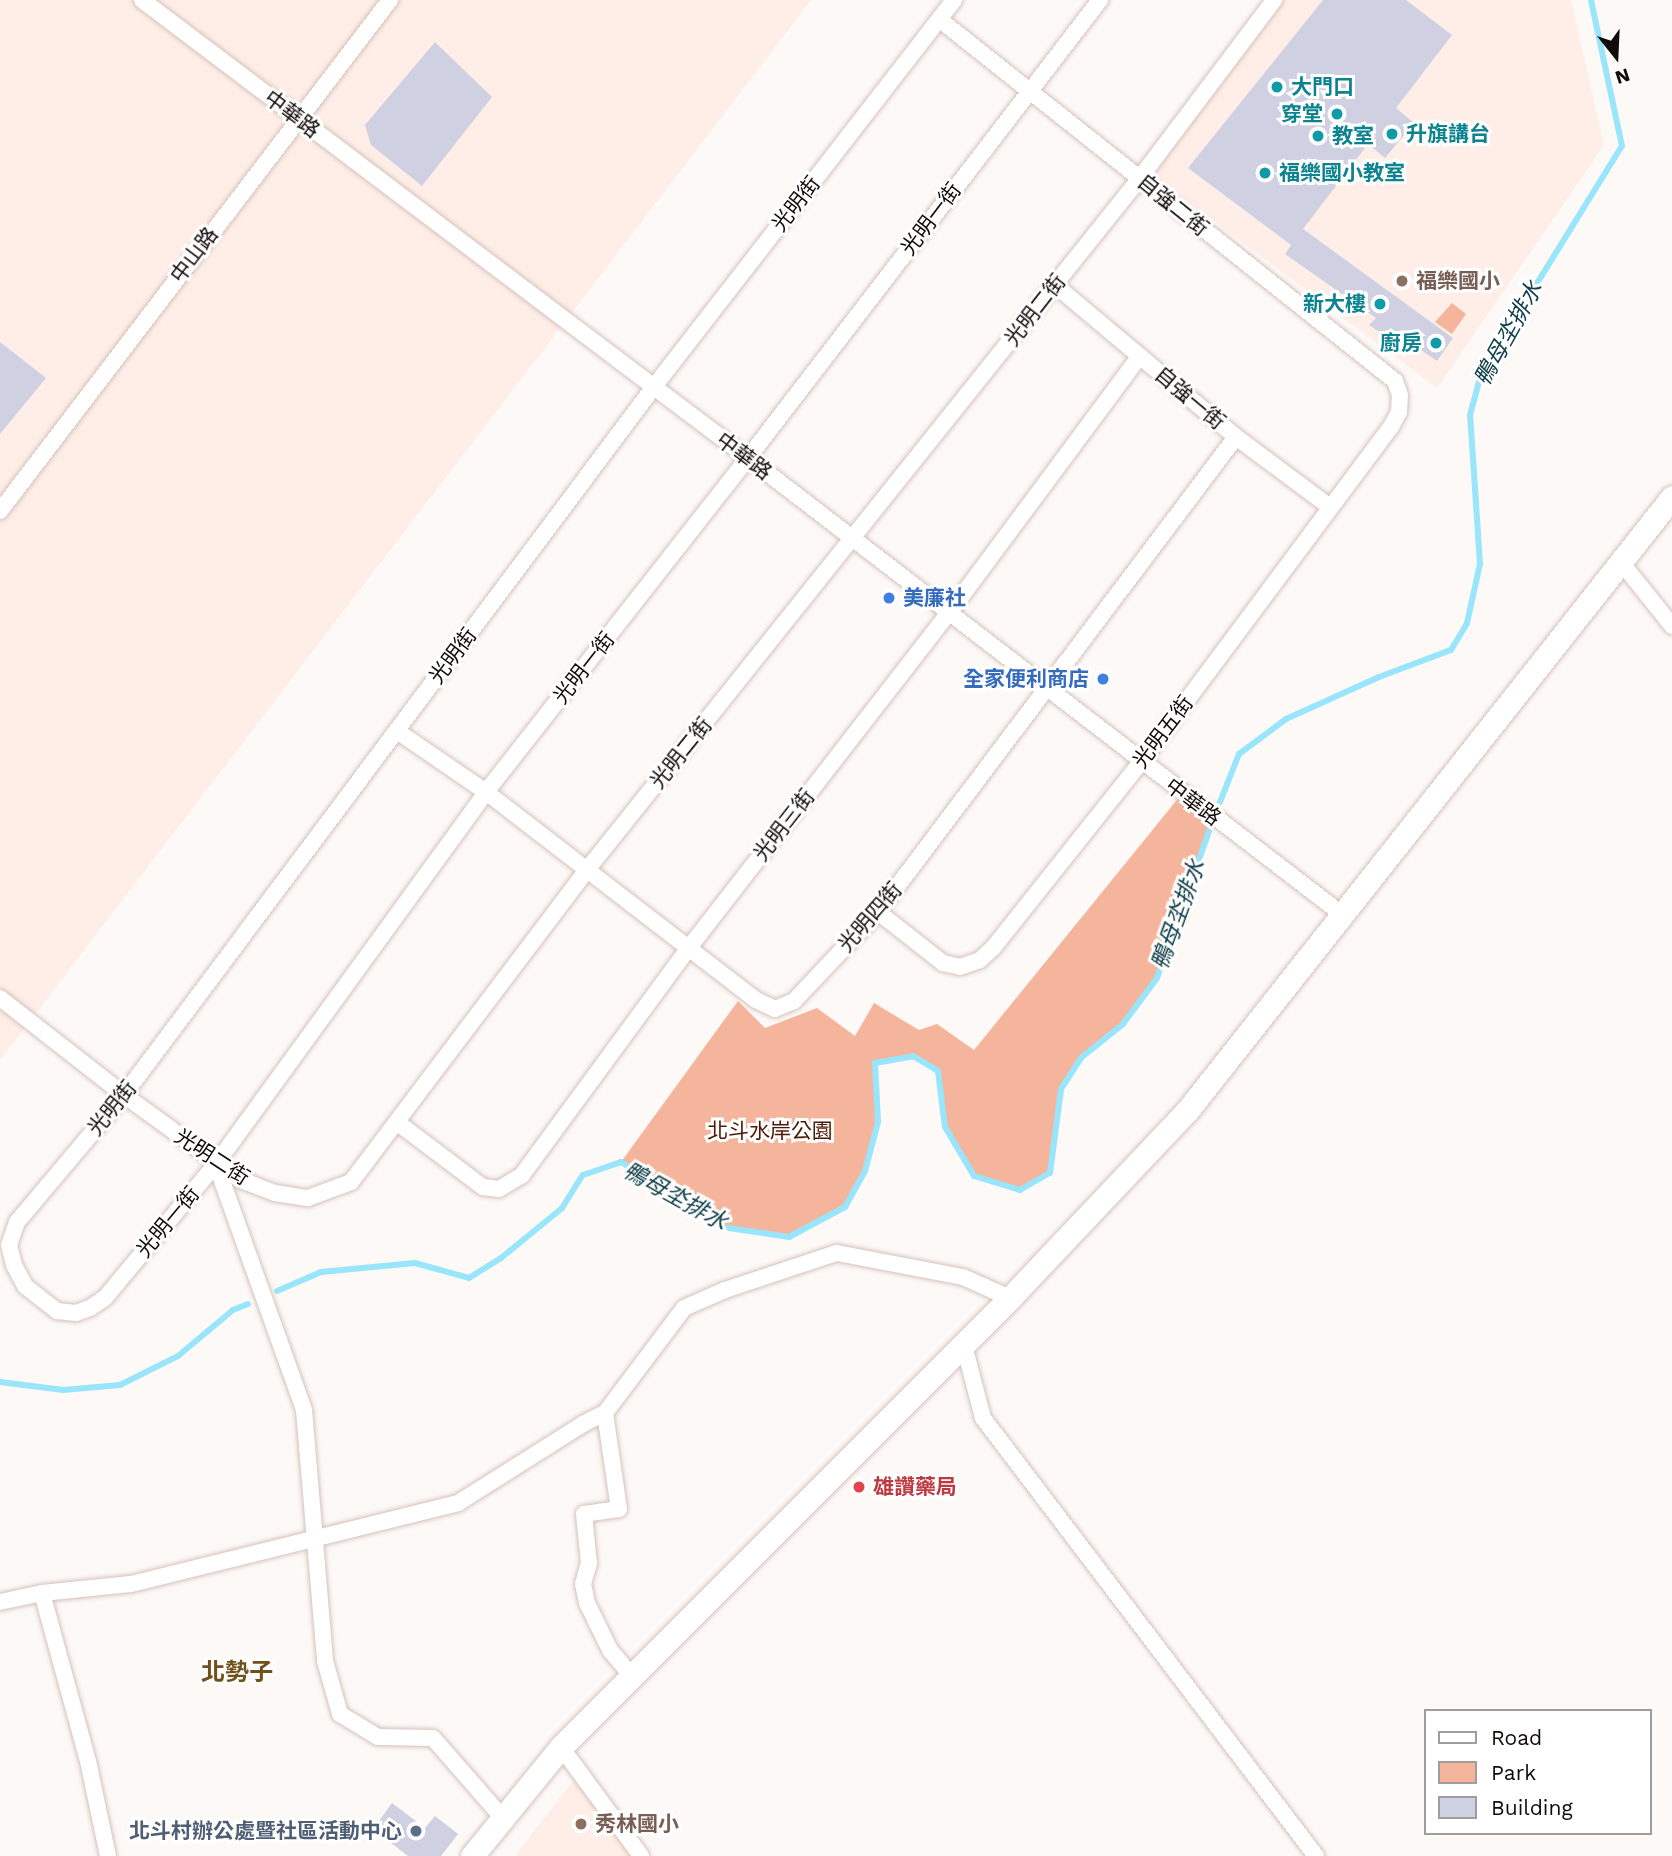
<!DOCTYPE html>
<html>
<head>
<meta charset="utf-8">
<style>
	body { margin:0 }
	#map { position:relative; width:1672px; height:1856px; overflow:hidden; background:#fdf9f7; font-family:"Work Sans","Noto Sans TC",sans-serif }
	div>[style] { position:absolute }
	.built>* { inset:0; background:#feeee7 }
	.green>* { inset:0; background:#f5b59d }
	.stream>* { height:6px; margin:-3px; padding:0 3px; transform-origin:3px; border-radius:3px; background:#99e5fb }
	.building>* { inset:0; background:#cfd1e2 }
	.roads { filter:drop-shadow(0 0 2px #d5c2bb) drop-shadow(0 0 2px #d5c2bb) }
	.minor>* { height:16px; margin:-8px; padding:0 8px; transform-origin:8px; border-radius:8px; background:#fff }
	.secondary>* { height:23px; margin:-11.5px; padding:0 11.5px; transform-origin:11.5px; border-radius:11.5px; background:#fff }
	.dots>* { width:19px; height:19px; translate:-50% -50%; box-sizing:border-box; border:4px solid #fff; border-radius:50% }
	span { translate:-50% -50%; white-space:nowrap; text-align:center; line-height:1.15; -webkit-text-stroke:6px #fff; paint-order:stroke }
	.culture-label { font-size:21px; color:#0d838f; font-weight:700 }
	.left { translate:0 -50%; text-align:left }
	.right { translate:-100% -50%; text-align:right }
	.street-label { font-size:21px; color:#110b09 }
	.education-label { font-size:21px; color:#785e54; font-weight:700 }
	.shop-label { font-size:21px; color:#366cbe; font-weight:700 }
	.park-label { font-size:21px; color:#4a1a06 }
	.health-label { font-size:21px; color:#be3a42; font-weight:700 }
	.service-label { font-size:21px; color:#4e5e75; font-weight:700 }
	.water-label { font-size:23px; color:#12404c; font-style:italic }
	.quarter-label { font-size:24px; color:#71501c; font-weight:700 }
	.legend { position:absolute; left:1424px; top:1709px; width:228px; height:126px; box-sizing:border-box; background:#fff; border:2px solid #a09d9d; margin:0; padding:9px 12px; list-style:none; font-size:21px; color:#110b09 }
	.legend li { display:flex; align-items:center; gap:14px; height:35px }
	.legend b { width:35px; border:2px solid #a09d9d }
	.north { position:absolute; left:1581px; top:21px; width:70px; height:70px; -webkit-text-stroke:5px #fff; paint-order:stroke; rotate:162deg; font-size:19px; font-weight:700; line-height:28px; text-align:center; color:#110b09 }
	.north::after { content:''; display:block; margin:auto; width:24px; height:32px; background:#110b09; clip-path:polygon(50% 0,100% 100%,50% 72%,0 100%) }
</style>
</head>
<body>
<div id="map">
	<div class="built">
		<div style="clip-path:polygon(0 0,811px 0,0 1060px)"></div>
		<div style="clip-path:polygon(1284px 0,1571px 0,1604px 145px,1437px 388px,1151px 174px)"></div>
		<div style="clip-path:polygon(573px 1781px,638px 1837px,643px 1856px,515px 1856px)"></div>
	</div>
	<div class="green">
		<div style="clip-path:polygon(1452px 303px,1466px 314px,1452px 334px,1435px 322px)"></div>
		<div style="clip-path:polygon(1180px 796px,1213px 820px,1157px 978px,1125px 1022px,1081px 1059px,1061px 1089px,1050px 1173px,1020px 1190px,974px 1174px,945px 1127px,938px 1071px,913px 1056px,876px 1063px,878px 1122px,861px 1179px,845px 1207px,789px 1237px,722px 1227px,621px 1162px,738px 1001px,765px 1028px,817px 1008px,855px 1036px,874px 1003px,919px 1030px,937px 1024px,974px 1050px)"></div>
	</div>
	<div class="stream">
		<div style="left:1220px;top:802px;width:52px;rotate:-68.4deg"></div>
		<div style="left:1239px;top:754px;width:59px;rotate:-36.7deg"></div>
		<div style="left:1286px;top:719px;width:102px;rotate:-24.3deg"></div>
		<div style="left:1379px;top:677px;width:77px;rotate:-20.6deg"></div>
		<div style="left:1451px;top:650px;width:31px;rotate:-59deg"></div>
		<div style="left:1467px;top:623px;width:60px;rotate:-77.6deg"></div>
		<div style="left:1480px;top:564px;width:149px;rotate:-93.8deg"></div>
		<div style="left:1470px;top:415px;width:42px;rotate:-75deg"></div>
		<div style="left:1481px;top:374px;width:268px;rotate:-58.3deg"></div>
		<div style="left:1622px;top:146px;width:149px;rotate:-102deg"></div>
		<div style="left:277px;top:1291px;width:48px;rotate:-23.4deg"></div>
		<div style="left:321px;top:1272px;width:94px;rotate:-5.5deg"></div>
		<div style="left:415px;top:1263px;width:56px;rotate:15.5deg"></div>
		<div style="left:469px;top:1278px;width:38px;rotate:-32deg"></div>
		<div style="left:501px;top:1258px;width:79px;rotate:-39.3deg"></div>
		<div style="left:562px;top:1208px;width:39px;rotate:-58deg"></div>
		<div style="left:583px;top:1175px;width:40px;rotate:-18.9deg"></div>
		<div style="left:621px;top:1162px;width:120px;rotate:32.8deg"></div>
		<div style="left:722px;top:1227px;width:68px;rotate:8.5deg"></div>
		<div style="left:789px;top:1237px;width:64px;rotate:-28.2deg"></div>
		<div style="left:845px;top:1207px;width:41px;rotate:-60.9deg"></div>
		<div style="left:865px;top:1171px;width:51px;rotate:-75.1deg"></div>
		<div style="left:878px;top:1122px;width:59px;rotate:-92.9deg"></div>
		<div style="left:875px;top:1063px;width:39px;rotate:-10deg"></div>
		<div style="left:913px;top:1056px;width:29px;rotate:31deg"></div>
		<div style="left:938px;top:1071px;width:56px;rotate:82.9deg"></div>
		<div style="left:945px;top:1127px;width:57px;rotate:59.4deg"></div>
		<div style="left:974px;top:1176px;width:48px;rotate:16.9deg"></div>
		<div style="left:1020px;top:1190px;width:34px;rotate:-30deg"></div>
		<div style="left:1050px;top:1173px;width:85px;rotate:-82.5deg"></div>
		<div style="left:1061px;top:1089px;width:38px;rotate:-57deg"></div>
		<div style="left:1082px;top:1057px;width:53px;rotate:-38.8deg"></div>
		<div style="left:1123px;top:1024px;width:57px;rotate:-53.5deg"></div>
		<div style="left:1157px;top:978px;width:168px;rotate:-70.5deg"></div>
		<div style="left:0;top:1382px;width:64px;rotate:7.2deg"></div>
		<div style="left:63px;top:1390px;width:57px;rotate:-5deg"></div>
		<div style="left:120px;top:1385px;width:65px;rotate:-26.6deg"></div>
		<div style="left:178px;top:1356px;width:72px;rotate:-39.9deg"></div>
		<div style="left:233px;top:1310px;width:16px;rotate:-22deg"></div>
	</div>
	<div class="building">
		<div style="clip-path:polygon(1323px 0,1406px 0,1452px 35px,1396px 108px,1414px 123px,1385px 158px,1368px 144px,1303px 229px,1453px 338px,1437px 361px,1395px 332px,1390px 339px,1369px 325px,1376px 318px,1285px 254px,1291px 245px,1188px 168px)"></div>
		<div style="clip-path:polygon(435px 42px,492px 97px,422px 186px,371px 145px,365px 125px)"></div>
		<div style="clip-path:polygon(0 342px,46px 378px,0 434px)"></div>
		<div style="clip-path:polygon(392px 1803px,425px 1828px,435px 1816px,458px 1834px,441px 1856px,408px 1856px,373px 1829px)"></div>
	</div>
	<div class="roads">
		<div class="minor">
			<div style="left:142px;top:0;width:760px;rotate:37.08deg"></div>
			<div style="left:748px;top:458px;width:750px;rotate:37.53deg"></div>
			<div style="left:954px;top:0;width:491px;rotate:127.8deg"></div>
			<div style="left:653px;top:388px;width:883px;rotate:126.81deg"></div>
			<div style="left:124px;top:1095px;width:166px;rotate:130.1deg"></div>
			<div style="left:17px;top:1222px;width:24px;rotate:109deg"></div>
			<div style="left:9px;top:1245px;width:21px;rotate:76deg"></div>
			<div style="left:14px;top:1265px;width:24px;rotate:62deg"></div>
			<div style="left:25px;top:1286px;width:41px;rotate:38deg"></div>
			<div style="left:57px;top:1311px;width:19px;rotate:6deg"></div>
			<div style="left:76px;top:1313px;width:15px;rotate:-20deg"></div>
			<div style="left:90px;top:1308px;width:18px;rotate:-34deg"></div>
			<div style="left:105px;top:1298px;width:174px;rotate:-50.4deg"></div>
			<div style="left:216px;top:1164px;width:460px;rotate:-54deg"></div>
			<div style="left:486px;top:792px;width:424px;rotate:-51.9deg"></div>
			<div style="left:748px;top:458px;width:578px;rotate:-52.46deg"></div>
			<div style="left:1055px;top:285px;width:236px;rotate:40deg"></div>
			<div style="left:1236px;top:437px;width:117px;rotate:36.7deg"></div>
			<div style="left:0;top:511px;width:643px;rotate:-52.65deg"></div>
			<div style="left:1621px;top:562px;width:82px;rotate:51.4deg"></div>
			<div style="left:397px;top:731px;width:108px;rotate:34.4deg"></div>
			<div style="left:486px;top:792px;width:341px;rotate:37.6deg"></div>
			<div style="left:756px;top:1000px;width:21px;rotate:25deg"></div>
			<div style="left:775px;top:1009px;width:21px;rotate:-23deg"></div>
			<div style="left:794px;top:1001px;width:122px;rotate:-46.7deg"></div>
			<div style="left:878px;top:912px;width:595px;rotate:-53deg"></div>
			<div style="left:878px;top:912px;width:83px;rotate:38.1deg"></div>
			<div style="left:943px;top:963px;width:17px;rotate:13deg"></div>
			<div style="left:960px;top:967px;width:21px;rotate:-19deg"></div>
			<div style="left:980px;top:960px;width:18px;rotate:-43deg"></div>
			<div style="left:993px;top:948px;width:238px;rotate:-51.5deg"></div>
			<div style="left:1141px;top:762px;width:418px;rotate:-53.3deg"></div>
			<div style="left:1391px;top:427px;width:17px;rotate:-62deg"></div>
			<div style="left:1399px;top:412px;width:17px;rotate:-87deg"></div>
			<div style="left:1400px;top:395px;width:15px;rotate:-110deg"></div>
			<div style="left:1395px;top:381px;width:582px;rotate:-141.56deg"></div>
			<div style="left:0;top:998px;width:157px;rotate:38deg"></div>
			<div style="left:124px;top:1095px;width:145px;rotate:36deg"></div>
			<div style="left:241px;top:1180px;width:36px;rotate:21deg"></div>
			<div style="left:275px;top:1193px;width:33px;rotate:9deg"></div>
			<div style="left:308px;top:1198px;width:46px;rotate:-20.4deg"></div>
			<div style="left:351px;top:1182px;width:390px;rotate:-52.9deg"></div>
			<div style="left:586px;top:871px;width:887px;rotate:-51.36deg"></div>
			<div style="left:1140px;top:178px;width:223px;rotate:-53deg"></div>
			<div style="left:398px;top:1123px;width:106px;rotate:37deg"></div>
			<div style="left:483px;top:1187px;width:16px;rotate:7deg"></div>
			<div style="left:499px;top:1189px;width:27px;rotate:-31deg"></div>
			<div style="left:522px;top:1175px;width:280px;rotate:-53.7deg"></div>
			<div style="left:688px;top:949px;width:425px;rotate:-52.2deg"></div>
			<div style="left:949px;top:613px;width:320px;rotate:-53.4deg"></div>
			<div style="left:216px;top:1164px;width:261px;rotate:70.3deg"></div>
			<div style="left:304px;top:1410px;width:252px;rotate:85.2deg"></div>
			<div style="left:325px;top:1661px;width:55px;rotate:74.2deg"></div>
			<div style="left:340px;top:1714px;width:44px;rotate:31.2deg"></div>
			<div style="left:378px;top:1737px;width:55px;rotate:1deg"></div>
			<div style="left:433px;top:1738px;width:105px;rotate:48.9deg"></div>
			<div style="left:958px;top:1348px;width:13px;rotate:45deg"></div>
			<div style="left:967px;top:1357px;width:63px;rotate:75.3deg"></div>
			<div style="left:983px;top:1418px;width:550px;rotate:52.76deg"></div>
			<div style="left:605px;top:1413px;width:97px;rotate:81.7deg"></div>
			<div style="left:619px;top:1509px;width:35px;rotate:172deg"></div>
			<div style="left:584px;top:1514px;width:49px;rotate:84.2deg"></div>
			<div style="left:589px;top:1563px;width:22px;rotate:106deg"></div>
			<div style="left:583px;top:1584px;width:19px;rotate:78deg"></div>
			<div style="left:587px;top:1603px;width:52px;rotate:63.9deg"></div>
			<div style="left:610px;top:1650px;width:34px;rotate:50deg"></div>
			<div style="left:42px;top:1593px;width:174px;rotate:74.7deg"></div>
			<div style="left:88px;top:1761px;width:97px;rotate:78.1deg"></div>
			<div style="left:0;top:1602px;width:43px;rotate:-12.1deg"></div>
			<div style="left:42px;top:1593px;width:89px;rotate:-5.8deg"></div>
			<div style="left:131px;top:1584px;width:337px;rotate:-13.9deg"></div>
			<div style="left:458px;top:1503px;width:148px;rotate:-32.3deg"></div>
			<div style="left:583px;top:1424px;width:25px;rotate:-27deg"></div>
			<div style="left:605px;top:1413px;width:131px;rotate:-53deg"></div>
			<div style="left:684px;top:1308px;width:45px;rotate:-23.7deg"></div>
			<div style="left:725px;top:1290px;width:95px;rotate:-18.4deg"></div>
			<div style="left:815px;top:1260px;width:23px;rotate:-18deg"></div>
			<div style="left:837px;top:1253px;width:128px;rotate:10.8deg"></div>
			<div style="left:963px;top:1277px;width:51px;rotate:24.1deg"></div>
			<div style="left:561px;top:1747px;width:135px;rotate:53.7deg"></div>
		</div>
		<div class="secondary">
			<div style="left:472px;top:1856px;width:141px;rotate:-50.8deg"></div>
			<div style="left:561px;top:1747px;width:635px;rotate:-45deg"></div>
			<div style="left:1010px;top:1298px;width:257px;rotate:-46.6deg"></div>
			<div style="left:1187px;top:1111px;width:782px;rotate:-51.69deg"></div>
		</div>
	</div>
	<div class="dots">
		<div style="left:1277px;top:87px;background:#0f9aa8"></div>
		<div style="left:1337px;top:114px;background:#0f9aa8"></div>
		<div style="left:1392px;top:134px;background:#0f9aa8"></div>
		<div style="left:1318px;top:136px;background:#0f9aa8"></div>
		<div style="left:1265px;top:173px;background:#0f9aa8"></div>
		<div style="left:1402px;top:281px;background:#8d6e63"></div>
		<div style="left:1380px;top:304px;background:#0f9aa8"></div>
		<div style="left:1436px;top:343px;background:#0f9aa8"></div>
		<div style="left:889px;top:598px;background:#3f7fe0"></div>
		<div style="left:1103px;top:679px;background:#3f7fe0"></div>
		<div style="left:859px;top:1487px;background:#e0444e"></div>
		<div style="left:581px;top:1824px;background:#8d6e63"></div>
		<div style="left:416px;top:1831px;background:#5c6f8a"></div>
	</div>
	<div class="culture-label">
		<span class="left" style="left:1291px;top:87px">大門口</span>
		<span class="right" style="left:1323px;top:114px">穿堂</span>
		<span class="left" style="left:1406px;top:134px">升旗講台</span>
		<span class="left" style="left:1332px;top:136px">教室</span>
		<span class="left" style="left:1279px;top:173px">福樂國小教室</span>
		<span class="right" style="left:1366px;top:304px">新大樓</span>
		<span class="right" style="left:1422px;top:343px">廚房</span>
	</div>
	<div class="street-label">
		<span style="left:292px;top:114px;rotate:37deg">中華路</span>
		<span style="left:796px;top:204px;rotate:-52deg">光明街</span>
		<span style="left:1173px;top:205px;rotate:39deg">自強二街</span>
		<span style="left:931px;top:219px;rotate:-53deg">光明一街</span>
		<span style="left:194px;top:255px;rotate:-53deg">中山路</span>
		<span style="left:1035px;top:310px;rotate:-52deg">光明二街</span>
		<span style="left:1190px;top:398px;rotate:40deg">自強一街</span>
		<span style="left:744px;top:456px;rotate:37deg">中華路</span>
		<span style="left:453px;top:656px;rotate:-53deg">光明街</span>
		<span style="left:584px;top:668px;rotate:-52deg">光明一街</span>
		<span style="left:1163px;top:732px;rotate:-53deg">光明五街</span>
		<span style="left:681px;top:753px;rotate:-51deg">光明二街</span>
		<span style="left:1193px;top:802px;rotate:37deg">中華路</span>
		<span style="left:784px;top:825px;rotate:-52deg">光明三街</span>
		<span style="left:870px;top:917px;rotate:-49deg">光明四街</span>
		<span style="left:112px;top:1108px;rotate:-51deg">光明街</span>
		<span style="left:212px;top:1157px;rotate:33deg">光明二街</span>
		<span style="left:168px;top:1222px;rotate:-50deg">光明一街</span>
	</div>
	<div class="education-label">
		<span class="left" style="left:1416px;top:281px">福樂國小</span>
		<span class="left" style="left:595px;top:1824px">秀林國小</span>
	</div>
	<div class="shop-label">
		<span class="left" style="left:903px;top:598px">美廉社</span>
		<span class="right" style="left:1089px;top:679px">全家便利商店</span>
	</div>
	<div class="park-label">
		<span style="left:770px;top:1131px">北斗水岸公園</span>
	</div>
	<div class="health-label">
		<span class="left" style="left:873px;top:1487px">雄讚藥局</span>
	</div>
	<div class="service-label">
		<span class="right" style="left:402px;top:1831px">北斗村辦公處暨社區活動中心</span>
	</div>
	<div class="water-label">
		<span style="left:1509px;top:334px;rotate:-61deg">鴨母坔排水</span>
		<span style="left:1179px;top:915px;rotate:-70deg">鴨母坔排水</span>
		<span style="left:675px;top:1197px;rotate:29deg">鴨母坔排水</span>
	</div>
	<div class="quarter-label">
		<span style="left:237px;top:1673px">北勢子</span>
	</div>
	<ul class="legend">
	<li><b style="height:9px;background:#fff"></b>Road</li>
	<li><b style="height:19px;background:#f5b59d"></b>Park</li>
	<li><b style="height:19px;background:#cfd1e2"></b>Building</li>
	</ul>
	<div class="north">N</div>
</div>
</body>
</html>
